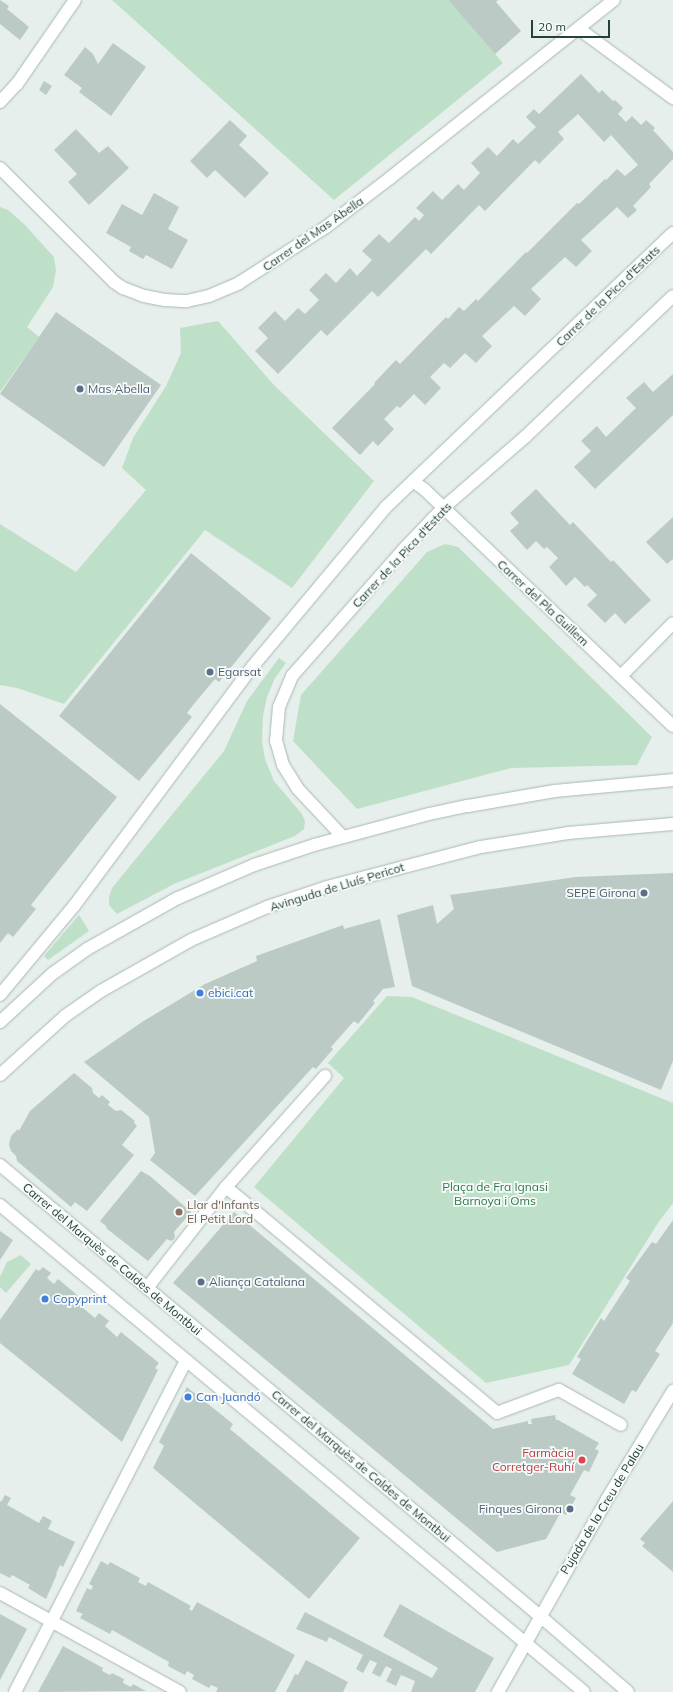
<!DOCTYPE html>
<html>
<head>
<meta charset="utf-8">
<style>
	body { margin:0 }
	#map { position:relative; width:673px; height:1692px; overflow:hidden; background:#e6efeb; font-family:Mulish,sans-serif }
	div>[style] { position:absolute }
	.green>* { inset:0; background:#bfe0c8 }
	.building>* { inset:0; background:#bbcac4 }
	.roads { filter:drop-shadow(0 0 1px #a8b8b2) drop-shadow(0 0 1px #a8b8b2) }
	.minor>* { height:12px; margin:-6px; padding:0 6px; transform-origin:6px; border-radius:6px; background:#fff }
	.dots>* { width:11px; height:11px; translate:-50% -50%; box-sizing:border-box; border:2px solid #f7fbf9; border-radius:50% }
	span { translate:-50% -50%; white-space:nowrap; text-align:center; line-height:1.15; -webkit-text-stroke:3.5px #f7fbf9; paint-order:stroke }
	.street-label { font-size:12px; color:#24423a }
	.service-label { font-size:12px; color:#4e5e75 }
	.left { translate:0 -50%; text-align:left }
	.right { translate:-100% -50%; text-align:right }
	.shop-label { font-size:12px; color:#366cbe }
	.park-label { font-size:12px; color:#2d7a4b }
	.education-label { font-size:12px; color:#785e54 }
	.health-label { font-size:12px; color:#be3a42 }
	.scale { position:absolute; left:531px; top:20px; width:79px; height:18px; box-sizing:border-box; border:2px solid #24423a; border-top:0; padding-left:5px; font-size:12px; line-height:14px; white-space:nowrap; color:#24423a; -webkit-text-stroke:3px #f7fbf9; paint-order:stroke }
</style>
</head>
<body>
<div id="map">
	<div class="green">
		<div style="clip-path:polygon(112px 0,448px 0,503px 63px,334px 200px)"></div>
		<div style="clip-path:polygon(0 207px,8px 210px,24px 224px,54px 257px,56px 271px,53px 287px,27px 327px,39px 337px,0 392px)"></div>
		<div style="clip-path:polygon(218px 321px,274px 385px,374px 481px,292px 588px,205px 530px,64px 704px,17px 688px,0 685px,0 524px,76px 572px,146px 490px,122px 468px,133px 438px,166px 386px,181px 353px,180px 328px)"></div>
		<div style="clip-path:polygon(445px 544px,458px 547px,652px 737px,637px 765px,511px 768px,357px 809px,293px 741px,301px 695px,427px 552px)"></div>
		<div style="clip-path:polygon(279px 658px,286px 663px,275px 678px,267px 697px,263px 716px,262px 741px,265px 759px,274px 781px,302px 814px,305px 821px,304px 829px,295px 836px,174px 884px,117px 914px,109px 905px,109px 897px,112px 888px,224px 751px,247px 701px)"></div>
		<div style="clip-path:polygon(79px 915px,89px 931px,48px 960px,44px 956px)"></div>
		<div style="clip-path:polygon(387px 996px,412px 997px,673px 1103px,673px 1203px,658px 1223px,569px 1365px,486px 1383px,254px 1187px,344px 1078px,328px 1063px)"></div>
		<div style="clip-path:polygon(21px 1255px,31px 1264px,6px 1293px,0 1287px,0 1277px,7px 1262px)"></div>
	</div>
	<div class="building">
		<div style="clip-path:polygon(0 0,9px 6px,7px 9px,29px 27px,20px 40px,0 24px)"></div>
		<div style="clip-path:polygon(448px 0,498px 0,496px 2px,521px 31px,495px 54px)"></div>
		<div style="clip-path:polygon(113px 43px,146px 67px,111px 116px,79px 92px,82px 88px,64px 75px,85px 47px,93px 54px,98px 64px)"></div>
		<div style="clip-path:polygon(581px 74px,599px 93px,602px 90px,613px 101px,615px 100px,623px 108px,618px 114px,626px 122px,632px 116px,641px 125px,646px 120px,655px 128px,653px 130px,673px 152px,673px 159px,649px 184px,651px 187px,633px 206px,637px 210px,628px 218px,617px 207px,581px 240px,592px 251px,576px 267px,565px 257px,531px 289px,541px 299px,525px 316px,514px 306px,482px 336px,492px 346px,476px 363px,465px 353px,450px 368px,444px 363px,430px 377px,441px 388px,425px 405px,414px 394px,400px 408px,397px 406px,384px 419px,394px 429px,378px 446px,373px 441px,360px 455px,332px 428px,375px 384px,374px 383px,396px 360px,400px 364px,446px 317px,448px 319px,459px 307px,464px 311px,476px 299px,478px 301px,526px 252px,527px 253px,577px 203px,579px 204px,605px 179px,606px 180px,617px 169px,625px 176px,638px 165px,611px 135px,604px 142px,578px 114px,558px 132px,564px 139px,539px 164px,535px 160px,485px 211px,479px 205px,431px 254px,426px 249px,378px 297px,372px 291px,327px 336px,321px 330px,278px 374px,255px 351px,268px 338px,258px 328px,275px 311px,285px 321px,298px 308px,305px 314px,319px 300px,309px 290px,326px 273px,336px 283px,350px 268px,357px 276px,372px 260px,362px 251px,379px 234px,389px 243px,415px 217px,419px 221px,424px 215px,416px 208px,433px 191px,442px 200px,458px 184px,464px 190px,480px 173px,471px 163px,488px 147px,497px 156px,513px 139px,518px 144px,536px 127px,526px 117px,534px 109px,539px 114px)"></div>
		<div style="clip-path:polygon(44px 81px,52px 86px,46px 95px,39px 90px)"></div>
		<div style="clip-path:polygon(230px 120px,247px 136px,239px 145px,269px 173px,245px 198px,215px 170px,207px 178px,190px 161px)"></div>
		<div style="clip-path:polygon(76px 129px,99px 153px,108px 146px,129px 168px,89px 205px,68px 182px,77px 174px,54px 150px)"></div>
		<div style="clip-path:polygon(154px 193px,179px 207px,168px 229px,188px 240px,172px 269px,146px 255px,143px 259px,129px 251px,131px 247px,106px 233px,122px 204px,142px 215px)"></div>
		<div style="clip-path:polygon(56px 312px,161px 385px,104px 467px,0 394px)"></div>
		<div style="clip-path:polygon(673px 374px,673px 415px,595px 489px,574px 467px,591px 451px,581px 441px,597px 426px,606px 437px,636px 408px,626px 398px,644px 382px,653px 392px)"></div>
		<div style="clip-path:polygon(536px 489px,570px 525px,573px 522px,611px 562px,613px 560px,651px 600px,625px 624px,615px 613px,605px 623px,587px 605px,597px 595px,587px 585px,585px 587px,575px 577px,566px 586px,549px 567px,558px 558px,547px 547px,544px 549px,536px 541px,527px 550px,510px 531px,519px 523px,510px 513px)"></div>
		<div style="clip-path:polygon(673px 517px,673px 559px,667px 564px,646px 542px)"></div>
		<div style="clip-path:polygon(191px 553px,271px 618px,219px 682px,215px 679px,194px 704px,187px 713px,192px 717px,139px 781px,59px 716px)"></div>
		<div style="clip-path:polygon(0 704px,117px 797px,31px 905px,36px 909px,13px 937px,8px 933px,0 943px)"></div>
		<div style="clip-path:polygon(673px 873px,673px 1061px,661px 1090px,412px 986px,397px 915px,433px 905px,437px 924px,454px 909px,450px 895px,576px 877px)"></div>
		<div style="clip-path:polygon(380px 919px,395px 987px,383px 989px,373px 1001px,375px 1003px,358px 1024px,354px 1021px,331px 1047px,333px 1049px,316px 1069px,313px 1067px,195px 1196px,150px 1160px,155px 1153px,149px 1117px,84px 1062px,142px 1022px,205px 984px,257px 961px,256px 956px,343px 925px,344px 929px)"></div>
		<div style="clip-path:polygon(74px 1073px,92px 1088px,93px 1093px,99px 1098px,102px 1095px,110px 1102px,108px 1105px,116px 1111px,121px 1110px,135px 1121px,134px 1123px,137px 1126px,122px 1145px,134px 1155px,87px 1211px,75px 1202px,71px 1207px,17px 1161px,16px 1156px,11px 1151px,9px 1145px,11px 1136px,18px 1129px,19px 1131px,30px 1111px)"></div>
		<div style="clip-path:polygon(141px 1171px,150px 1176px,191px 1212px,174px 1232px,175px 1236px,174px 1239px,171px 1241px,167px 1239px,148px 1261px,106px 1228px,107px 1227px,100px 1221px)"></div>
		<div style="clip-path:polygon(234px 1212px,493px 1429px,528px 1421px,528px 1424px,532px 1424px,531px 1419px,555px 1415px,556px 1420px,558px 1420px,599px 1443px,595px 1449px,599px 1451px,589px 1472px,584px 1470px,570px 1495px,576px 1498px,566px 1515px,561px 1512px,546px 1539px,497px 1552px,173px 1283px)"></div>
		<div style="clip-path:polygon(673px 1220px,673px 1323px,655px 1351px,660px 1354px,636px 1392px,632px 1390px,624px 1404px,572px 1374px,581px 1359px,577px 1357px,601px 1318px,604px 1321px,630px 1281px,626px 1278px,652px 1242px,656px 1244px)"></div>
		<div style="clip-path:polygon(0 1231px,13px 1240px,0 1260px)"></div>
		<div style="clip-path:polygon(43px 1267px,51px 1273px,47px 1278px,54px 1284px,58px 1279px,82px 1299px,78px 1304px,95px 1318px,99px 1313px,109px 1321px,105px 1326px,117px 1337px,121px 1332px,159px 1363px,155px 1368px,158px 1370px,122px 1442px,0 1343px,0 1320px,36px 1269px,39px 1271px)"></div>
		<div style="clip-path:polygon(187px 1387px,233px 1424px,230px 1429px,360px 1538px,309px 1599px,153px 1468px,164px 1446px,159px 1442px)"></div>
		<div style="clip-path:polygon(5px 1495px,11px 1498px,7px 1505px,39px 1523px,43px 1516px,47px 1518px,52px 1521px,48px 1529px,75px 1542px,63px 1567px,60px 1565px,56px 1574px,57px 1574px,46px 1599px,28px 1588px,30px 1585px,12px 1575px,10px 1578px,0 1573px,0 1501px,1px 1502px)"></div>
		<div style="clip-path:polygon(673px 1501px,673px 1572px,642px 1546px,645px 1543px,640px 1539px)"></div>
		<div style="clip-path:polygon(101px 1561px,108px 1565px,110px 1562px,140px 1578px,138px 1582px,146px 1586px,148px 1582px,191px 1606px,189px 1609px,192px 1611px,197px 1602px,295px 1655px,275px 1692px,216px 1692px,218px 1688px,211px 1685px,209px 1688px,192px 1679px,194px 1675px,187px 1671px,185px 1675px,168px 1666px,169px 1662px,112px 1630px,110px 1634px,80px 1618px,83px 1614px,76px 1611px,87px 1588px,91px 1590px,93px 1586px,89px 1584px)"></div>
		<div style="clip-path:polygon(400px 1604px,494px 1658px,475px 1692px,411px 1692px,415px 1681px,401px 1675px,396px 1686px,386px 1681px,392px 1669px,386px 1666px,380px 1677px,372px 1673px,377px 1663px,370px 1660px,363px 1673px,356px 1669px,363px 1655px,329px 1637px,327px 1642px,296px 1629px,305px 1612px,432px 1678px,438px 1668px,383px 1636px)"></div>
		<div style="clip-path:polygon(0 1614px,27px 1629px,0 1680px)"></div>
		<div style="clip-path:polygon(63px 1646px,103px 1668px,102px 1671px,110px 1675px,112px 1673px,124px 1679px,123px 1683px,131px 1687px,133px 1684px,146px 1691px,38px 1692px)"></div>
		<div style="clip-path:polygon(306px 1660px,348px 1682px,343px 1692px,286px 1692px,295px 1674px,298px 1675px)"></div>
	</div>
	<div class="roads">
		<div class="minor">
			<div style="left:579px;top:29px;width:117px;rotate:36.3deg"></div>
			<div style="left:0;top:102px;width:25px;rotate:-47deg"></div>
			<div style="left:17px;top:84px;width:102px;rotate:-55.4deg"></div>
			<div style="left:0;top:168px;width:161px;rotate:45deg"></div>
			<div style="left:114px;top:282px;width:11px;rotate:34deg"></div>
			<div style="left:123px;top:288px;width:22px;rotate:21deg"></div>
			<div style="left:144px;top:296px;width:21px;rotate:11deg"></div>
			<div style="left:165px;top:300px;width:22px;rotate:3deg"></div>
			<div style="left:187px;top:301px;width:23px;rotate:-13deg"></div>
			<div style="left:209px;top:296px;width:33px;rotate:-23deg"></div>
			<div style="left:239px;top:283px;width:103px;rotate:-32.8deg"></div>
			<div style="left:326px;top:227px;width:81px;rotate:-37.4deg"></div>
			<div style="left:390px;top:178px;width:286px;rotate:-38.5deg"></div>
			<div style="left:413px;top:481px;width:15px;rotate:37deg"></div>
			<div style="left:425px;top:490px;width:342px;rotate:43.6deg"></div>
			<div style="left:621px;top:676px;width:74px;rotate:-45.5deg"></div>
			<div style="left:343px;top:837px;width:66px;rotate:-133.2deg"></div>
			<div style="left:298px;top:789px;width:28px;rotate:-122deg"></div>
			<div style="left:283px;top:765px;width:25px;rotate:-106deg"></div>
			<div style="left:276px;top:741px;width:34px;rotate:-85deg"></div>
			<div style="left:279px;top:707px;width:34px;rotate:-67deg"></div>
			<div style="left:292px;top:676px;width:169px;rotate:-48.6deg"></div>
			<div style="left:404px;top:549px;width:57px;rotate:-46.4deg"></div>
			<div style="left:443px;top:508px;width:108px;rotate:-40.9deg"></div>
			<div style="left:525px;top:437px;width:204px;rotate:-43.6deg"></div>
			<div style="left:0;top:995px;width:116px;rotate:-50.3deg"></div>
			<div style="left:74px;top:906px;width:299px;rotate:-53.3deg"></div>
			<div style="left:253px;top:666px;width:207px;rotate:-50.1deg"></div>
			<div style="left:386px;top:507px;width:397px;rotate:-43.7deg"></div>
			<div style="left:0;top:1022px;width:71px;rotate:-42.7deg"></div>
			<div style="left:52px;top:974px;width:43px;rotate:-35.5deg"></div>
			<div style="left:87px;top:949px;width:104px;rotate:-29.3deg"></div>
			<div style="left:178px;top:898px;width:83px;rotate:-23.5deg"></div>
			<div style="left:254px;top:865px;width:63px;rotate:-18.4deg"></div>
			<div style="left:314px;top:845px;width:119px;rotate:-15.1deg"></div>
			<div style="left:429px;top:814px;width:40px;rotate:-12deg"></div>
			<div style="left:468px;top:806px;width:88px;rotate:-9.8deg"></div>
			<div style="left:555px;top:791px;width:119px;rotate:-5.3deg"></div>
			<div style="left:0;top:1075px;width:88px;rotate:-42.2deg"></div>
			<div style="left:65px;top:1016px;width:44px;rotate:-34.8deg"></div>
			<div style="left:101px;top:991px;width:103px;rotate:-29.5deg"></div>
			<div style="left:191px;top:940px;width:83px;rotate:-23.5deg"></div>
			<div style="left:267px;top:907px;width:63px;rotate:-18.4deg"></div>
			<div style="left:327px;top:887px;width:159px;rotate:-14.6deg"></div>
			<div style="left:481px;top:847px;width:88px;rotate:-9.1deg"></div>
			<div style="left:568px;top:833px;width:105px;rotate:-4.9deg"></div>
			<div style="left:0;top:1165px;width:704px;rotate:39.87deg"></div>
			<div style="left:540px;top:1616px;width:116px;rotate:40.8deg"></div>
			<div style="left:226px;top:1187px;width:353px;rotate:39.8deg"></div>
			<div style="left:497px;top:1413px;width:66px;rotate:-20.4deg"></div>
			<div style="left:559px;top:1390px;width:71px;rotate:29.4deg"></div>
			<div style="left:0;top:1205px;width:760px;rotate:39.82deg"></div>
			<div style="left:147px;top:1288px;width:128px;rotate:-52deg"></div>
			<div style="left:226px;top:1187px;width:149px;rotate:-48.3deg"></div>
			<div style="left:0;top:1593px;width:205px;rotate:28.8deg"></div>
			<div style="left:15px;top:1692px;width:373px;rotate:-62.7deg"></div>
			<div style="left:498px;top:1692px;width:222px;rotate:-60.5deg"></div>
			<div style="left:607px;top:1499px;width:127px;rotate:-58.6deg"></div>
		</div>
	</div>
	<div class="dots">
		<div style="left:80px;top:389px;background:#5c6f8a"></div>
		<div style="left:210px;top:672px;background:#5c6f8a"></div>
		<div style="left:644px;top:893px;background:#5c6f8a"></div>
		<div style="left:200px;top:993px;background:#3f7fe0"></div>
		<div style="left:179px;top:1212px;background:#8d6e63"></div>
		<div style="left:201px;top:1282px;background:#5c6f8a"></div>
		<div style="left:45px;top:1299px;background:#3f7fe0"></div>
		<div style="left:188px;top:1397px;background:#3f7fe0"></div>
		<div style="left:582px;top:1460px;background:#e0444e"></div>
		<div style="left:570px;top:1509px;background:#5c6f8a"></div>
	</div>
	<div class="street-label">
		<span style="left:313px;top:234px;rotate:-35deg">Carrer del Mas Abella</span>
		<span style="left:608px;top:296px;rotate:-44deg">Carrer de la Pica d'Estats</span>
		<span style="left:402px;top:555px;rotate:-47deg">Carrer de la Pica d'Estats</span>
		<span style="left:543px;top:603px;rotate:43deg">Carrer del Pla Guillem</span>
		<span style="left:337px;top:887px;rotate:-17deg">Avinguda de Lluís Pericot</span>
		<span style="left:112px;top:1259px;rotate:40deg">Carrer del Marquès de Caldes de Montbui</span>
		<span style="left:361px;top:1466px;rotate:40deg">Carrer del Marquès de Caldes de Montbui</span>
		<span style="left:602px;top:1509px;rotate:-59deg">Pujada de la Creu de Palau</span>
	</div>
	<div class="service-label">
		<span class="left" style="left:88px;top:389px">Mas Abella</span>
		<span class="left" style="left:218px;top:672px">Egarsat</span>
		<span class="right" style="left:636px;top:893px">SEPE Girona</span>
		<span class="left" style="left:209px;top:1282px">Aliança Catalana</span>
		<span class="right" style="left:562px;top:1509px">Finques Girona</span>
	</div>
	<div class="shop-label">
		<span class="left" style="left:208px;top:993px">ebici.cat</span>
		<span class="left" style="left:53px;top:1299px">Copyprint</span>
		<span class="left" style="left:196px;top:1397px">Can Juandó</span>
	</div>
	<div class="park-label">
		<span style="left:495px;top:1194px">Plaça de Fra Ignasi<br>Barnoya i Oms</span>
	</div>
	<div class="education-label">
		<span class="left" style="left:187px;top:1212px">Llar d'Infants<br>El Petit Lord</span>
	</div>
	<div class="health-label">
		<span class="right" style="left:574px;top:1460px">Farmàcia<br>Corretger-Ruhí</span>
	</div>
	<div class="scale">20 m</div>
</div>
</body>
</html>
